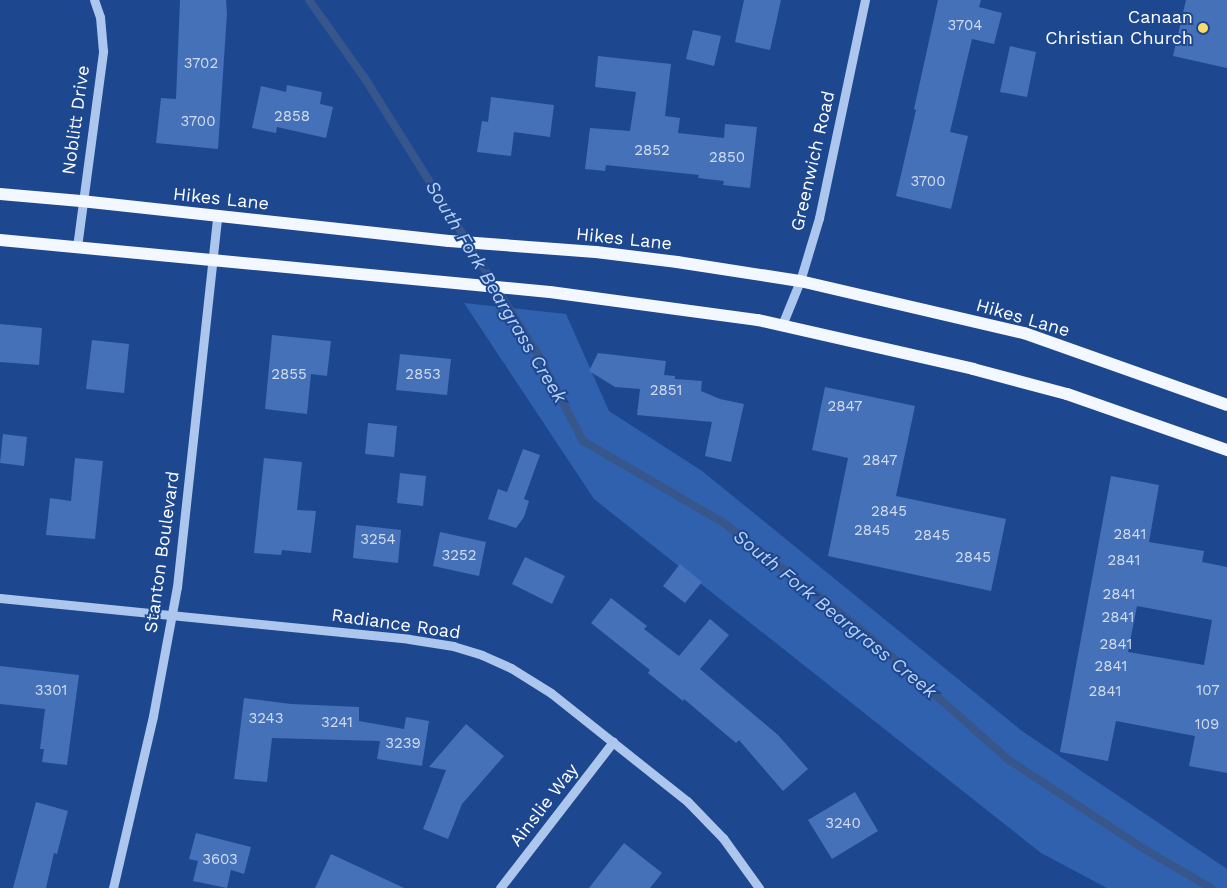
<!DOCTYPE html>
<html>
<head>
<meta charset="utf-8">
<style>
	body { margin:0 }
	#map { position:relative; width:1227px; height:888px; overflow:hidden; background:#1d4890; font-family:"Work Sans",sans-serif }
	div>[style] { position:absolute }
	.green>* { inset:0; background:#3061ae }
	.stream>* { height:8px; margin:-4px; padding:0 4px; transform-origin:4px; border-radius:4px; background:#37578c }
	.building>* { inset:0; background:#4571b8 }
	.minor>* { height:9px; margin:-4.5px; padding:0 4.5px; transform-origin:4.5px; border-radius:4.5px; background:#acc6ee }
	.major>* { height:12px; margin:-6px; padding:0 6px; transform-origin:6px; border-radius:6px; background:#f3f7ff }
	.dots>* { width:14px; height:14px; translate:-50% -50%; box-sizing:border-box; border:2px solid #1d4890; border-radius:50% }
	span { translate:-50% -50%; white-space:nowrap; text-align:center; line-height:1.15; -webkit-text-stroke:4px #1d4890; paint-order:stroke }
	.number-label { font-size:15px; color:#d0dced }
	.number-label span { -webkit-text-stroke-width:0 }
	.poi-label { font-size:18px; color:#fff }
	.right { translate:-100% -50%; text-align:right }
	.street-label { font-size:18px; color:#fff }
	.water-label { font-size:19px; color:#b8d0f5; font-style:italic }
</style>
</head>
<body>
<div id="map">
	<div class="green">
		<div style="clip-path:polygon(464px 303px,566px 314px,609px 411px,702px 471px,1022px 731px,1227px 869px,1227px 888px,1107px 888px,1041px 853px,594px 499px)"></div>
	</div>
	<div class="stream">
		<div style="left:309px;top:0;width:95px;rotate:54.5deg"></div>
		<div style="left:364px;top:77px;width:327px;rotate:57.9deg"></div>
		<div style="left:538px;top:354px;width:98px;rotate:62.7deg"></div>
		<div style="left:583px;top:441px;width:163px;rotate:30.2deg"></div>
		<div style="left:724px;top:523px;width:168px;rotate:37.8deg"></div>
		<div style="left:857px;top:626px;width:203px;rotate:41.4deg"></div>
		<div style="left:1009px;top:760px;width:162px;rotate:33.4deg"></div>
		<div style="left:1144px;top:849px;width:78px;rotate:30.2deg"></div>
	</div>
	<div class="building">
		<div style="clip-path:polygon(180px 0,226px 0,227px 13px,218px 149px,156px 143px,161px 98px,176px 99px)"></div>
		<div style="clip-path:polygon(744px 0,781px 0,770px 50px,735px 42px)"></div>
		<div style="clip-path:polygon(938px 0,981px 0,979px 7px,1002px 13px,994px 44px,972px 39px,950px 132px,968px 136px,951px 209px,896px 196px,916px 110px,914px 109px)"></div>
		<div style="clip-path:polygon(1186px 0,1227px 0,1227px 68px,1173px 56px)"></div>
		<div style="clip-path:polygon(693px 30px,721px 36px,714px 66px,686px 59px)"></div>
		<div style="clip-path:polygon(1010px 46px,1036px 52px,1027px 97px,1000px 92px)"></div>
		<div style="clip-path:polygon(598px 56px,671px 64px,665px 116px,680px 118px,678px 133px,724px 138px,725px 124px,757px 127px,750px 188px,723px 185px,724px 181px,698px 178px,699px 175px,606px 165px,605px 171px,585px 169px,590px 128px,630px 131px,636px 92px,595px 87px)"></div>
		<div style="clip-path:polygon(287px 85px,322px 92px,320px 104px,333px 107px,326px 138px,277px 127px,276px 133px,252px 128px,261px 86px,286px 92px)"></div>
		<div style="clip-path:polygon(491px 97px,554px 105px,550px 137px,514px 132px,511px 156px,477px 152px,482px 121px,488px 122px)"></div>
		<div style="clip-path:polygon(0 324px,42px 328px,39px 365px,0 362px)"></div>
		<div style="clip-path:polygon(272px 335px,331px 341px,327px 376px,311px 374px,307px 414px,265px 409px)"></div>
		<div style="clip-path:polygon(92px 340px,129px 344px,124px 393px,86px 389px)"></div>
		<div style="clip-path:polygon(598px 353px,666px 361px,664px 375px,675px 376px,675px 379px,702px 381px,701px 391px,720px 399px,744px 404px,731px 462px,705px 456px,712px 422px,637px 415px,640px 389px,615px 387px,589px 371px)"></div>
		<div style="clip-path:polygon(400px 354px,451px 359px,447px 395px,396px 390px)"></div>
		<div style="clip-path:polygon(825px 387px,915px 406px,896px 496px,1006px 519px,991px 591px,828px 556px,848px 458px,812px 450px)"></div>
		<div style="clip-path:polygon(368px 423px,397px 426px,394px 457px,365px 454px)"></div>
		<div style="clip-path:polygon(3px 434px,27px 437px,24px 466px,0 463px)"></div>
		<div style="clip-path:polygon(523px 449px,540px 455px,524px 499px,529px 501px,524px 517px,516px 528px,488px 519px,498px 489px,507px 492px)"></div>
		<div style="clip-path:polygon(75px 458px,103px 461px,95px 539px,46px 535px,50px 498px,71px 501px)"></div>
		<div style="clip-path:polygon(264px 458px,302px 462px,297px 510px,316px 511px,311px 553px,282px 550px,281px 555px,254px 553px)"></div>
		<div style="clip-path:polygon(400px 473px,426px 476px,423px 506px,397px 503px)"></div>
		<div style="clip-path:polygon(evenodd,1111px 476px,1159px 485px,1149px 542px,1204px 551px,1202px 562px,1227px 567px,1227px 773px,1189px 766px,1195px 736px,1116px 721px,1108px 761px,1060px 752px,1111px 476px,1137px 606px,1212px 620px,1204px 665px,1128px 652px,1137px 606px)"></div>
		<div style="clip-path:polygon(356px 525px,401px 530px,398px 563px,353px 558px)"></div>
		<div style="clip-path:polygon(440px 532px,486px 542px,479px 576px,433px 566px)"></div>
		<div style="clip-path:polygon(525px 557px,565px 576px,552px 604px,512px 584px)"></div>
		<div style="clip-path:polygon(680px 564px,702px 582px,685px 603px,663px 586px)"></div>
		<div style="clip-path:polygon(611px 598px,647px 626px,644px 629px,679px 656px,710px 619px,729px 635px,700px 669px,778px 735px,808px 769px,783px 791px,739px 740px,736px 743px,684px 699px,683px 701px,648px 673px,650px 670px,591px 623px)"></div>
		<div style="clip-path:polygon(0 666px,79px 675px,67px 765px,42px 762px,44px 749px,40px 749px,45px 709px,0 704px)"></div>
		<div style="clip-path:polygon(244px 698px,291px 704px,359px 707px,359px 721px,404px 729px,406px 717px,429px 721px,422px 766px,377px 759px,380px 741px,272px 738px,267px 782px,234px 779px)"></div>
		<div style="clip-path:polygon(466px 724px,504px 756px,462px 804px,448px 839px,423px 829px,446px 770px,429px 767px)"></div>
		<div style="clip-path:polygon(855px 792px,878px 831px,832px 859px,808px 820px)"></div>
		<div style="clip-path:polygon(36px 802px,68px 811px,57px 854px,54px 853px,46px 888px,13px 888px)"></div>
		<div style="clip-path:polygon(196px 833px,251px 847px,244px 874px,231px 870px,227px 888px,193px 881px,198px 861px,189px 859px)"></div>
		<div style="clip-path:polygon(624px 843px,662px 873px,650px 888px,589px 888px)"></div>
		<div style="clip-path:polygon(331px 854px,404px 888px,315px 888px)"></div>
	</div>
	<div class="minor">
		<div style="left:77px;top:247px;width:198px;rotate:-82.4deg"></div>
		<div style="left:103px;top:51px;width:34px;rotate:-95deg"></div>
		<div style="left:100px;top:17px;width:18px;rotate:-109deg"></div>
		<div style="left:782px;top:325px;width:48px;rotate:-67.8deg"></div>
		<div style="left:800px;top:281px;width:66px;rotate:-73.2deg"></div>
		<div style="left:819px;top:218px;width:223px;rotate:-78.1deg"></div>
		<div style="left:0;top:598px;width:411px;rotate:5.7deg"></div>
		<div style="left:409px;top:639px;width:45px;rotate:9deg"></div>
		<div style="left:453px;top:646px;width:30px;rotate:17deg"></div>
		<div style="left:482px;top:655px;width:32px;rotate:24deg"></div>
		<div style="left:511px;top:668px;width:47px;rotate:32deg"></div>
		<div style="left:551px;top:693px;width:174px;rotate:38.5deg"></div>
		<div style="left:687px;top:801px;width:52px;rotate:45.8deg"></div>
		<div style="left:723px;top:838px;width:62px;rotate:54.2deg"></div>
		<div style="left:113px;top:888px;width:177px;rotate:-76.9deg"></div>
		<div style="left:153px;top:716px;width:131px;rotate:-79.5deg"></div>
		<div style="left:177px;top:587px;width:372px;rotate:-83.8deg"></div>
		<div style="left:500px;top:888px;width:185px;rotate:-52.3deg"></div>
	</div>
	<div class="major">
		<div style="left:0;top:194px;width:81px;rotate:4.9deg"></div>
		<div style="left:81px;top:201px;width:370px;rotate:6.2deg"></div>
		<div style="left:449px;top:241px;width:147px;rotate:4.3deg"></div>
		<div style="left:596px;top:252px;width:82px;rotate:7deg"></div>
		<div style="left:677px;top:262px;width:124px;rotate:8.8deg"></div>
		<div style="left:800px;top:281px;width:230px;rotate:13.1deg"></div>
		<div style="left:1024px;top:333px;width:215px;rotate:19.5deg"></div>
		<div style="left:0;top:240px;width:552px;rotate:5.4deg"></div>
		<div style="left:550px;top:292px;width:210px;rotate:7.7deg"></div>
		<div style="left:758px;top:320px;width:221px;rotate:12.8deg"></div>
		<div style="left:973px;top:369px;width:97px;rotate:14.9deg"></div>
		<div style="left:1067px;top:394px;width:170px;rotate:19.3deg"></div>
	</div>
	<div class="dots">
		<div style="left:1203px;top:28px;background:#fddc6b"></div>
	</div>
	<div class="number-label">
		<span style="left:965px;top:26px">3704</span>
		<span style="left:201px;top:64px">3702</span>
		<span style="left:292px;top:117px">2858</span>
		<span style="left:198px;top:122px">3700</span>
		<span style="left:652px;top:151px">2852</span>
		<span style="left:727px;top:158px">2850</span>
		<span style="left:928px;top:182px">3700</span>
		<span style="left:289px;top:375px">2855</span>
		<span style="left:423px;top:375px">2853</span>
		<span style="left:666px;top:391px">2851</span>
		<span style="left:845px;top:407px">2847</span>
		<span style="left:880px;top:461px">2847</span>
		<span style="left:889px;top:512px">2845</span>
		<span style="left:872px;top:531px">2845</span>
		<span style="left:1130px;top:535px">2841</span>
		<span style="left:932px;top:536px">2845</span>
		<span style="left:378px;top:540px">3254</span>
		<span style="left:459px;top:556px">3252</span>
		<span style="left:973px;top:558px">2845</span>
		<span style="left:1124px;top:561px">2841</span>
		<span style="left:1119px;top:595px">2841</span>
		<span style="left:1118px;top:618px">2841</span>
		<span style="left:1116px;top:645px">2841</span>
		<span style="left:1111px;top:667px">2841</span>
		<span style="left:51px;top:691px">3301</span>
		<span style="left:1208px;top:691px">107</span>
		<span style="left:1105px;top:692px">2841</span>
		<span style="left:266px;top:719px">3243</span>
		<span style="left:337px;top:723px">3241</span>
		<span style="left:1207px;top:725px">109</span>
		<span style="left:403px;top:744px">3239</span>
		<span style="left:843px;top:824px">3240</span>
		<span style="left:220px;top:860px">3603</span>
	</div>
	<div class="poi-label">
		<span class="right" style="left:1193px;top:28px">Canaan<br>Christian Church</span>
	</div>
	<div class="street-label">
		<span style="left:76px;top:120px;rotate:-82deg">Noblitt Drive</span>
		<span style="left:813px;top:161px;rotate:-77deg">Greenwich Road</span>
		<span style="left:221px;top:199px;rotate:6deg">Hikes Lane</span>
		<span style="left:624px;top:239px;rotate:6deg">Hikes Lane</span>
		<span style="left:1023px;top:318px;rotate:16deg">Hikes Lane</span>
		<span style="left:162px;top:552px;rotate:-82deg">Stanton Boulevard</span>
		<span style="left:396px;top:624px;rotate:8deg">Radiance Road</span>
		<span style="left:544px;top:805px;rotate:-52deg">Ainslie Way</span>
	</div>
	<div class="water-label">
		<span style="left:496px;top:292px;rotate:59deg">South Fork Beargrass Creek</span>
		<span style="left:835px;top:614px;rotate:39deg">South Fork Beargrass Creek</span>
	</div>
</div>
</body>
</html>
